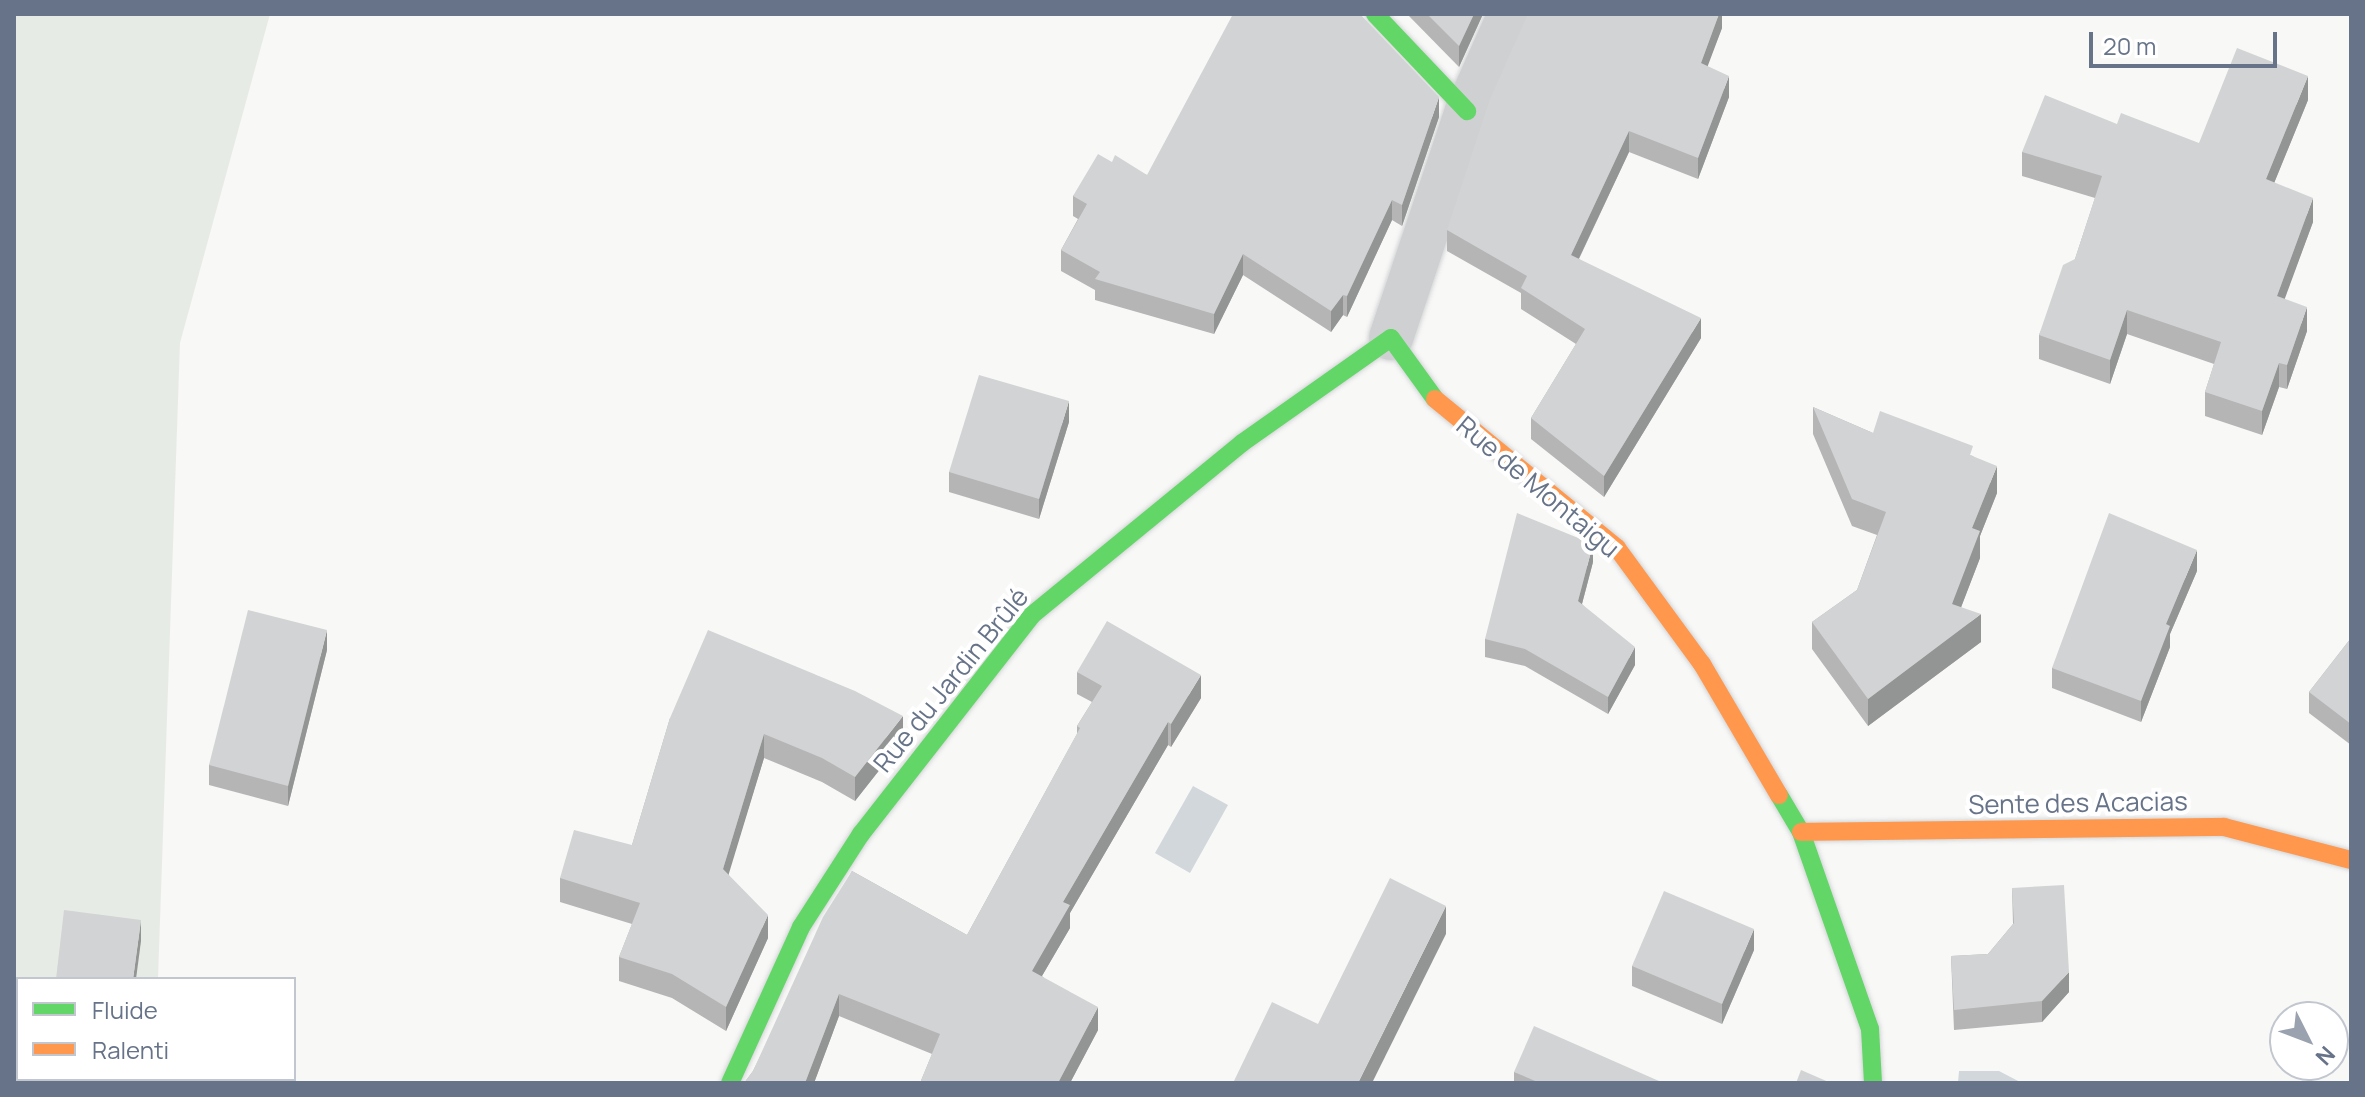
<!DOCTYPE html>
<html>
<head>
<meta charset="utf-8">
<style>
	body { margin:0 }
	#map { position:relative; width:2365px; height:1097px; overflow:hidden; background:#f8f8f7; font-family:Manrope,sans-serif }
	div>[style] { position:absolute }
	.green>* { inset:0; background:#e7ebe5 }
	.water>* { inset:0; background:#d2d7db }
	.roads { filter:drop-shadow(0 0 2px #d3d5d6) drop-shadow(0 0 2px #d3d5d6) }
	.street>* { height:44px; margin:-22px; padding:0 22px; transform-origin:22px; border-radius:22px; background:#cfd0d2 }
	.fast>* { height:18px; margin:-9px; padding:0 9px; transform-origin:9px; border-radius:9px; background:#63d668 }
	.slow>* { height:18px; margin:-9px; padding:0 9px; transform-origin:9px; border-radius:9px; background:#ff974d }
	.wall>* { inset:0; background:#b5b5b6 }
	.shaded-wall>* { inset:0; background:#939494 }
	.building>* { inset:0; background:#d2d3d4 }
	span { translate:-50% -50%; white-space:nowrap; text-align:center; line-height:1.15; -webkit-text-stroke:8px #fff; paint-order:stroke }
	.street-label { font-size:26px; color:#677388 }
	.frame { position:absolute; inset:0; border:16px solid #677388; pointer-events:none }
	.legend { position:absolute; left:16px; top:977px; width:280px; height:104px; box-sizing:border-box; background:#fff; border:2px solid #c2c7cf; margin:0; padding:10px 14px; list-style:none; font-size:24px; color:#677388 }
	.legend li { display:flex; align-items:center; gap:16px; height:40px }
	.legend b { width:40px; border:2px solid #c2c7cf }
	.north { position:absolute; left:2269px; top:1001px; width:80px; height:80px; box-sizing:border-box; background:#fff; border:2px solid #c2c7cf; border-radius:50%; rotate:132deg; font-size:22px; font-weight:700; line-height:32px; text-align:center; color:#677388 }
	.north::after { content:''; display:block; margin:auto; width:28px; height:36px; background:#9aa2af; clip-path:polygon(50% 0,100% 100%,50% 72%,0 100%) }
	.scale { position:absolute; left:2089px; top:32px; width:188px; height:36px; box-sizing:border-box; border:4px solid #677388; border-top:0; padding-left:10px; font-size:24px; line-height:28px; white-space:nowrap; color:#677388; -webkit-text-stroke:6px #fff; paint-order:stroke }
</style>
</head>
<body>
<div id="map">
	<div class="green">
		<div style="clip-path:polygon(14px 14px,270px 14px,180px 343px,158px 979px,18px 979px,18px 1079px,163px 1079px,163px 1083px,14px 1083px)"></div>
	</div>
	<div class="water">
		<div style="clip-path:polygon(1193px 786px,1228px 805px,1190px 873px,1155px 853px)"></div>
		<div style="clip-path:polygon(1959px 1071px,1999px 1071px,2022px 1083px,1958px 1083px)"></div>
	</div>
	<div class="roads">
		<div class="street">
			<div style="left:1391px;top:338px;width:239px;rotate:-71.5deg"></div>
			<div style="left:1467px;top:111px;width:106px;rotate:-66.1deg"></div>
		</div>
		<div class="fast">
			<div style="left:1375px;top:14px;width:134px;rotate:46.5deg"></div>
			<div style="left:1779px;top:795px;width:43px;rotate:59.3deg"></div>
			<div style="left:1801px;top:832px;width:209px;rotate:70.7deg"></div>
			<div style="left:1870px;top:1029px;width:54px;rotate:86.8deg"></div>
			<div style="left:730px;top:1083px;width:171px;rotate:-65.5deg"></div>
			<div style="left:801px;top:927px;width:111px;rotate:-57.2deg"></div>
			<div style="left:861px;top:834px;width:278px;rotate:-52deg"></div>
			<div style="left:1032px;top:615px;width:271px;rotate:-39.3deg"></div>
			<div style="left:1242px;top:443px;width:182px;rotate:-35.2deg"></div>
			<div style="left:1391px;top:338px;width:75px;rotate:54.2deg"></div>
		</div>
		<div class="slow">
			<div style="left:1435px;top:399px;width:235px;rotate:39.3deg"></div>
			<div style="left:1617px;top:548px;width:144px;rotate:53.8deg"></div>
			<div style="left:1702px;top:664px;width:152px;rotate:59.6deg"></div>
			<div style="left:1801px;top:832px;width:423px;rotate:-0.7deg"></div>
			<div style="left:2224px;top:827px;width:131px;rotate:14.6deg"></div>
		</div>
	</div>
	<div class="wall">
		<div style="clip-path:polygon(1407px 14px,1483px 14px,1459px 67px)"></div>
		<div style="clip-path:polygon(1722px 14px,1722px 28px,1707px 66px,1729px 97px,1698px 179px,1629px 152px,1579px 259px,1701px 338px,1604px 497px,1531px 439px,1531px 418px,1576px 344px,1521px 309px,1521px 293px,1447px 251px,1447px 230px)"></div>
		<div style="clip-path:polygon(2308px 100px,2274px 183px,2313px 222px,2284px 299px,2307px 331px,2287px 389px,2279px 387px,2262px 435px,2205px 416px,2205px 392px,2214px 364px,2127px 334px,2110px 384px,2039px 359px,2039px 335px,2075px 259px,2095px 198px,2022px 176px,2022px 152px,2199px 143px)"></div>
		<div style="clip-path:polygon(1439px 117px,1402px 226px,1392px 220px,1347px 317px,1343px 315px,1331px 332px,1243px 275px,1214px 334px,1095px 300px,1095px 290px,1061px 271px,1061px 250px,1078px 219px,1073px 216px,1073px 196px,1112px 162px,1147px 175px)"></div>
		<div style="clip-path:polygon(1813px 407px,1873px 433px,1973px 456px,1997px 493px,1980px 536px,1980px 558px,1961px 607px,1981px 642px,1868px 726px,1812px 649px,1812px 622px,1857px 590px,1877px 535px,1852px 526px,1813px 434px)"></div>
		<div style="clip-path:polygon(1069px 422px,1039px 519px,949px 492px,949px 472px)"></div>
		<div style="clip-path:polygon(1593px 562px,1582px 604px,1635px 665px,1608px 714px,1525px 666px,1485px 657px,1485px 639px)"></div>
		<div style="clip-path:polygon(2197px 571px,2170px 634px,2170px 647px,2141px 722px,2052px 688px,2052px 668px)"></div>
		<div style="clip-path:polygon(2351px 638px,2351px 745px,2309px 713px,2309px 692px)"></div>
		<div style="clip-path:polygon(327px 650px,288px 806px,209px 785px,209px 765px)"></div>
		<div style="clip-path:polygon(1077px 672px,1201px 698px,1171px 747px,1168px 745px,1070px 913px,1070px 928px,1042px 976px,1098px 1030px,1070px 1083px,920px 1083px,932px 1054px,839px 1016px,814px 1083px,744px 1083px,753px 1071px,852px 871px,967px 935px,1077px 734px,1077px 726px,1092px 702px,1077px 694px)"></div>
		<div style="clip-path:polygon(670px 718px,903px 740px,855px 801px,822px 782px,764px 758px,728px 874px,768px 938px,726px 1031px,672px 998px,619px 981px,619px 957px,632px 924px,560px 902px,560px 878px,632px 845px)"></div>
		<div style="clip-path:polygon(2012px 888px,2069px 992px,2042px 1022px,1954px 1030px,1951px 956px,1988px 954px,2013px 924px)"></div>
		<div style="clip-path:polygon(1754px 950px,1722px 1024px,1632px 986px,1632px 966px)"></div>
		<div style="clip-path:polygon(1514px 1072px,1663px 1083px,1514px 1083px)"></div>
	</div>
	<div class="shaded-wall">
		<div style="clip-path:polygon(1474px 14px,1483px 14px,1459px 67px,1459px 46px)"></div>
		<div style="clip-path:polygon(1719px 14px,1722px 14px,1722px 28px,1701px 84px,1701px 63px)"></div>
		<div style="clip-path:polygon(1729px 76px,1729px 97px,1698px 179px,1698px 158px)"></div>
		<div style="clip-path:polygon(2308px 76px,2308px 100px,2266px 203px,2266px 179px)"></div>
		<div style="clip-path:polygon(1439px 97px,1439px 117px,1402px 226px,1402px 205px)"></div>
		<div style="clip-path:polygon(1629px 131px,1629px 152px,1571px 275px,1571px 255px)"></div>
		<div style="clip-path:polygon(2313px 198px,2313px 222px,2277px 320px,2277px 296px)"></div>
		<div style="clip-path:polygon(1392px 200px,1392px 220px,1347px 317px,1347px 296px)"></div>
		<div style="clip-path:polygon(1243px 254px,1243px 275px,1214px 334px,1214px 314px)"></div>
		<div style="clip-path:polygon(1343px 295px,1343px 315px,1331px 332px,1331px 311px)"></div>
		<div style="clip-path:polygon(2307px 307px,2307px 331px,2287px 389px,2287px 365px)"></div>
		<div style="clip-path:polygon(2127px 310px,2127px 334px,2110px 384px,2110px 360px)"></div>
		<div style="clip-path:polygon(1701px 318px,1701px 338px,1604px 497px,1604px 476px)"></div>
		<div style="clip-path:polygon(2279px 363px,2279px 387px,2262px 435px,2262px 411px)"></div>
		<div style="clip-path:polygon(1069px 401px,1069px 422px,1039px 519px,1039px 499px)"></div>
		<div style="clip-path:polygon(1997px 466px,1997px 493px,1980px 536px,1980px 558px,1952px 631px,1952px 604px,1972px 528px)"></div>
		<div style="clip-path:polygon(1593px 544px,1593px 562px,1578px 619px,1578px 601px)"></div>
		<div style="clip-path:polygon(2197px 550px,2197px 571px,2170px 634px,2170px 647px,2141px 722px,2141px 701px,2166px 624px)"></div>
		<div style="clip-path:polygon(1981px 614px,1981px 642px,1868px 726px,1868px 699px)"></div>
		<div style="clip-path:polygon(327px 630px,327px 650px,288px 806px,288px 786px)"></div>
		<div style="clip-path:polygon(1635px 647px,1635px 665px,1608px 714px,1608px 697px)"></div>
		<div style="clip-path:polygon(1201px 675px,1201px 698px,1171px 747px,1171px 724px)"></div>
		<div style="clip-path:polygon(903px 716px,903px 740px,855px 801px,855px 777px)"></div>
		<div style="clip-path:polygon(1168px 722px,1168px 745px,1070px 913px,1070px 928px,1032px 993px,1032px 971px,1063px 902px)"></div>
		<div style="clip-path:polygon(764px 734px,764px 758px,723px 893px,723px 869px)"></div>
		<div style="clip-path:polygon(1446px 906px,1446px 934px,1372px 1083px,1358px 1083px)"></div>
		<div style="clip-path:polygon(768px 915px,768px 938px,726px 1031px,726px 1007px)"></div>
		<div style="clip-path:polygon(141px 920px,141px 941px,136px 979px,133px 979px)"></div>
		<div style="clip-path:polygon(1754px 929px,1754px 950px,1722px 1024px,1722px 1004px)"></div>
		<div style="clip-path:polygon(2069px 972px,2069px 992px,2042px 1022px,2042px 1001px)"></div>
		<div style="clip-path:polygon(839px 994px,839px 1016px,814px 1083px,805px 1083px)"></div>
		<div style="clip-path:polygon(1098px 1007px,1098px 1030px,1070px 1083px,1058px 1083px)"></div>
	</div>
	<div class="building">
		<div style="clip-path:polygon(1233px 14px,1360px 14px,1439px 97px,1402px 205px,1392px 200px,1347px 296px,1343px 295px,1331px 311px,1243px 254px,1214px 314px,1095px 279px,1100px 272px,1061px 250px,1087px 204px,1073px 196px,1098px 154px,1112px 162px,1115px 155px,1147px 175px)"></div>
		<div style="clip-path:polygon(1427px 14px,1474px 14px,1459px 46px)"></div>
		<div style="clip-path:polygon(1528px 14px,1719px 14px,1701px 63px,1729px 76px,1698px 158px,1629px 131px,1571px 255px,1701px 318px,1604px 476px,1531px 418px,1585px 329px,1521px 288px,1527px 276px,1447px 230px,1490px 99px)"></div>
		<div style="clip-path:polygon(2237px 48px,2308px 76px,2266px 179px,2313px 198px,2277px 296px,2307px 307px,2287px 365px,2279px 363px,2262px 411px,2205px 392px,2221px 342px,2127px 310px,2110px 360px,2039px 335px,2063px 265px,2075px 259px,2102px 176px,2022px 152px,2045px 95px,2117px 124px,2121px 113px,2199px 143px)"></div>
		<div style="clip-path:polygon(979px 375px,1069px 401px,1039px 499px,949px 472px)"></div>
		<div style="clip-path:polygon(1813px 407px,1873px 433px,1880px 411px,1973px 446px,1970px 455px,1997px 466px,1972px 528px,1980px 531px,1952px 604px,1981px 614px,1868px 699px,1812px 622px,1857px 590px,1886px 512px,1852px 499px)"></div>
		<div style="clip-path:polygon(1517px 513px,1593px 544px,1578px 601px,1635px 647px,1608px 697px,1525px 649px,1485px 639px)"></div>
		<div style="clip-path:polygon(2109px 513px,2197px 550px,2166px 624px,2170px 626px,2141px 701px,2052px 668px)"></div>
		<div style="clip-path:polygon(248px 610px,327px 630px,288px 786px,209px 765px)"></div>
		<div style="clip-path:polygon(1107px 621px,1201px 675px,1171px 724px,1168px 722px,1063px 902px,1070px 905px,1032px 971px,1098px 1007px,1058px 1083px,920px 1083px,940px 1034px,839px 994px,805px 1083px,744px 1083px,753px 1071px,823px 917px,852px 871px,967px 935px,1080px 728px,1077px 726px,1102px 686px,1077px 672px)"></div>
		<div style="clip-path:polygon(708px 630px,855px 691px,903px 716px,855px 777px,822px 758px,764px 734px,723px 869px,768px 915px,726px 1007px,672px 974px,619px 957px,640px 903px,560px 878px,574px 830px,632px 845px,670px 718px)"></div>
		<div style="clip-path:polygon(2351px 638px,2351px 724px,2309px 692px)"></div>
		<div style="clip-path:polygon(1390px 878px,1446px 906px,1358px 1083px,1233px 1083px,1272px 1002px,1318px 1024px)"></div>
		<div style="clip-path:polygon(2064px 885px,2069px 972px,2042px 1001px,1954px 1010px,1951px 956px,1988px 954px,2014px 923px,2012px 888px)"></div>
		<div style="clip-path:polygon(1664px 891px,1754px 929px,1722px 1004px,1632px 966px)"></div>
		<div style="clip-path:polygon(64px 910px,141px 920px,133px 979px,56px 979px)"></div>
		<div style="clip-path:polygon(1534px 1026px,1659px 1081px,1663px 1083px,1540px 1083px,1514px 1072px)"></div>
		<div style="clip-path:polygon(14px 1031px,18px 1032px,18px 1079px,125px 1079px,124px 1083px,14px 1083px)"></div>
		<div style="clip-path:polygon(1801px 1070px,1831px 1083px,1796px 1083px)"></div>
	</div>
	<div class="street-label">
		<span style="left:1538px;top:487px;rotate:40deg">Rue de Montaigu</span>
		<span style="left:951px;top:680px;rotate:-51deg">Rue du Jardin Brûlé</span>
		<span style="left:2078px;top:803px;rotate:-1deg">Sente des Acacias</span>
	</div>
	<div class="frame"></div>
	<ul class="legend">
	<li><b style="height:10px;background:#63d668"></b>Fluide</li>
	<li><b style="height:10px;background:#ff974d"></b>Ralenti</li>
	</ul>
	<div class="north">N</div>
	<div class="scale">20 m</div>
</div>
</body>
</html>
